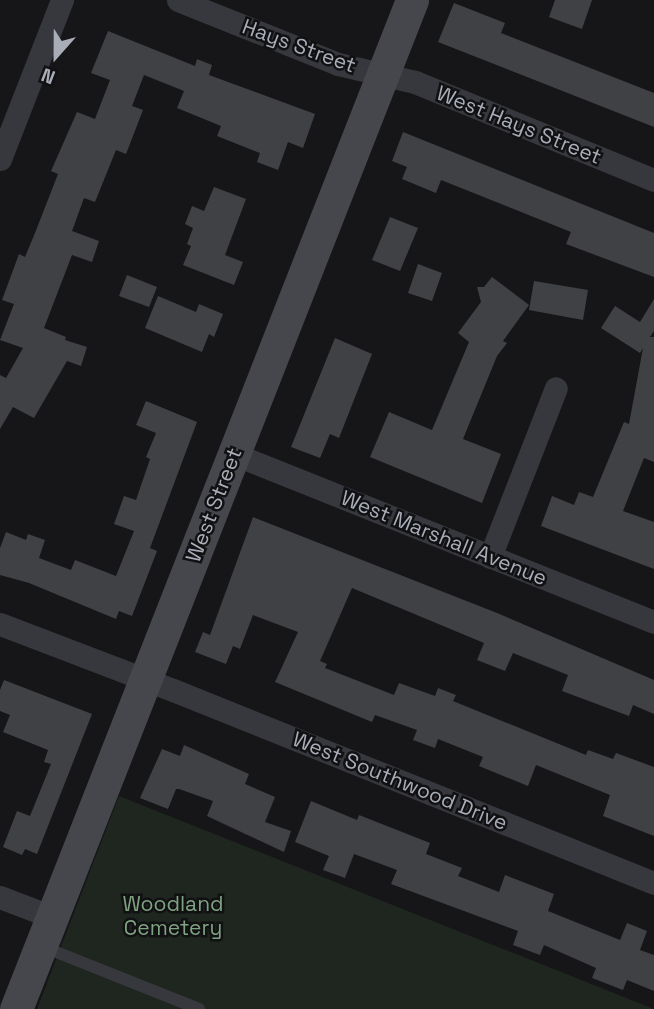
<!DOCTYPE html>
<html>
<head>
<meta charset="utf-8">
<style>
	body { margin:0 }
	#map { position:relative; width:654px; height:1009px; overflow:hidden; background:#161618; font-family:"Space Grotesk",sans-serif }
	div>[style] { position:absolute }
	.green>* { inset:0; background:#1e261f }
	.building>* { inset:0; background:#404145 }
	.lane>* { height:12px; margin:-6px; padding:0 6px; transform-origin:6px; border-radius:6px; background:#37383d }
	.street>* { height:23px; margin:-11.5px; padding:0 11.5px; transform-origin:11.5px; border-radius:11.5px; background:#37383d }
	.secondary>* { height:33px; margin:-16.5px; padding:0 16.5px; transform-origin:16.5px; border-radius:16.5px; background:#45474d }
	span { translate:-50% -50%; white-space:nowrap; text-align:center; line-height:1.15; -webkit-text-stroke:5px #111113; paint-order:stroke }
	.street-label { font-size:21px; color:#a8adb8 }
	.park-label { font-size:21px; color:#7fa381 }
	.north { position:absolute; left:21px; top:21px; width:70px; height:70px; -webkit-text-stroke:5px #111113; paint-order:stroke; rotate:201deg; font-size:19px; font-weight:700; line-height:28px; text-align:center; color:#a8adb8 }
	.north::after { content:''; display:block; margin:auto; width:24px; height:32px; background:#a8adb8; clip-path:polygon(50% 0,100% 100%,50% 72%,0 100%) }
</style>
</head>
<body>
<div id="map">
	<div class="green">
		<div style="clip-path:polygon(119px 796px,654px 1009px,37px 1009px)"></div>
	</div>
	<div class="building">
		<div style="clip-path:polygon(555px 0,592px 0,582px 29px,549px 17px)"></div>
		<div style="clip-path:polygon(454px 3px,505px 23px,501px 33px,654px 93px,654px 127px,438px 42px)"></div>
		<div style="clip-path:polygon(108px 31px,195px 66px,197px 59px,212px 65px,209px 75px,315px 114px,303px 148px,288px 142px,278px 170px,257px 162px,260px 153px,217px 136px,221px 126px,177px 108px,184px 91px,144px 75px,132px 106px,143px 110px,126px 154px,116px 150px,95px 202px,84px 198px,72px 231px,99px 241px,92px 262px,72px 255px,44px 328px,66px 337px,65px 340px,87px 347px,81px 366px,67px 361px,34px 418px,13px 407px,0 429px,0 375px,6px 378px,23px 348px,0 340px,14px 304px,2px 300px,19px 254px,25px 257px,35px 233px,58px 174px,51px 171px,77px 112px,95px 119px,110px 80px,91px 73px)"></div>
		<div style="clip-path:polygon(403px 132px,654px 233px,654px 277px,566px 244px,571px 232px,441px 180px,436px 193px,402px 179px,407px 167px,392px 161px)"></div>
		<div style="clip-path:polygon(214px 187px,246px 199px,225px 255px,243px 262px,234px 285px,183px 265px,191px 246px,187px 244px,193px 228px,185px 224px,192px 206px,204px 211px)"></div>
		<div style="clip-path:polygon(390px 217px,418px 228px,400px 271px,372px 260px)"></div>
		<div style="clip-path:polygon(418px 264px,442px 273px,432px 301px,408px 293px)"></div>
		<div style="clip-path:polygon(127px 275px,157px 287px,149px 307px,119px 296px)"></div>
		<div style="clip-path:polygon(492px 277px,529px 305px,503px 341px,507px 343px,497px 356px,463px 439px,501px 454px,482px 503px,370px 457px,389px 412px,432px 430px,469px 342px,458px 333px,481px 302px,477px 287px,484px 287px)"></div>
		<div style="clip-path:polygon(534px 281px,588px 290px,583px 320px,529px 310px)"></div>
		<div style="clip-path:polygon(158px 296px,196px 312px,199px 304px,223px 314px,214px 337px,209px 334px,202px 352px,145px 328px)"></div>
		<div style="clip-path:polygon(654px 299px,654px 331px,650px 337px,654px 337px,654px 462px,644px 458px,623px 511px,654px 522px,654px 569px,541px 526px,552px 496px,574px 505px,579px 492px,593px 497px,624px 422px,629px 424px,643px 348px,640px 353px,601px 328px,615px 306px,640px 322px)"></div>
		<div style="clip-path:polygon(335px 338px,372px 354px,339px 438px,330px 434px,320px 458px,291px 447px)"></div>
		<div style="clip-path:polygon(146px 401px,197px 422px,150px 548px,157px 551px,132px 616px,119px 611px,116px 619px,29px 583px,0 575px,0 548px,6px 532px,26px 540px,28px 534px,45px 540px,39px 558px,71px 570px,75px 560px,116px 576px,134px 531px,114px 524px,124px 496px,136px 500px,150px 459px,146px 457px,156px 433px,136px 425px)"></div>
		<div style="clip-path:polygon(253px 517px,497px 613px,654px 680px,654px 714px,633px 705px,629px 716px,562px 691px,568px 675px,513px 653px,505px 671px,477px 660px,484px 643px,352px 588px,320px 661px,327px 664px,325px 668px,394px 695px,399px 683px,435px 696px,438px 688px,456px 695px,453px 701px,586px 755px,588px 750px,613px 759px,616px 753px,654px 767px,654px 836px,603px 816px,610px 795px,536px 765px,528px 786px,479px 766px,483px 757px,438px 739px,435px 748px,413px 740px,417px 730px,375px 715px,372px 722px,275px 682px,298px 632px,253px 615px,240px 649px,233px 646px,226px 664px,195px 652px,203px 632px,210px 635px)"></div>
		<div style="clip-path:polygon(4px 680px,92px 714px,37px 854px,25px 849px,22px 855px,3px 847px,17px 811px,30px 816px,51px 764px,44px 762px,48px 750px,3px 732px,10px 715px,0 711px,0 690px)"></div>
		<div style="clip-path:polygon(184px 745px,249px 774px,245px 784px,275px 797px,265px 822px,291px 831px,284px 852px,207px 816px,213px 801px,179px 789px,176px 789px,168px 809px,140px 798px,162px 749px,180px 756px)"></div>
		<div style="clip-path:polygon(311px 801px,357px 820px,359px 815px,430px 843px,426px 854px,462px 868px,458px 876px,499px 892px,505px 875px,554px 894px,548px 911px,620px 940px,627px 923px,647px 931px,640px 950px,654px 955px,654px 991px,627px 980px,623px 990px,592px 978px,596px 968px,544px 945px,540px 955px,513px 945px,518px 931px,391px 884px,397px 870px,354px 854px,345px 878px,323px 870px,329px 856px,295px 842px)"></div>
	</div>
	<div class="lane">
		<div style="left:41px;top:946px;width:170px;rotate:21.7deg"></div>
	</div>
	<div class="street">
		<div style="left:178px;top:0;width:172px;rotate:21.8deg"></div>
		<div style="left:338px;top:64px;width:79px;rotate:13.2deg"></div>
		<div style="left:415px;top:82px;width:258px;rotate:22.3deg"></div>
		<div style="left:0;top:159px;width:171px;rotate:-68.7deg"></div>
		<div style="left:234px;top:454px;width:452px;rotate:21.8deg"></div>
		<div style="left:490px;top:557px;width:181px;rotate:-68.7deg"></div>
		<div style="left:0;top:624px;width:185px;rotate:20.9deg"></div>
		<div style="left:173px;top:690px;width:518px;rotate:21.86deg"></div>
		<div style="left:0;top:897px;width:56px;rotate:21deg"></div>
	</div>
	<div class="secondary">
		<div style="left:16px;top:1009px;width:1084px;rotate:-68.57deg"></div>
	</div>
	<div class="street-label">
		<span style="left:299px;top:46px;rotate:20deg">Hays Street</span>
		<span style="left:519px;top:125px;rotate:22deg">West Hays Street</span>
		<span style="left:214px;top:505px;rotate:-69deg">West Street</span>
		<span style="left:444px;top:538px;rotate:22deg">West Marshall Avenue</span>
		<span style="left:400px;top:781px;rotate:22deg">West Southwood Drive</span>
	</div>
	<div class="park-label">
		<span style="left:173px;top:916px">Woodland<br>Cemetery</span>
	</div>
	<div class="north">N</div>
</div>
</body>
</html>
